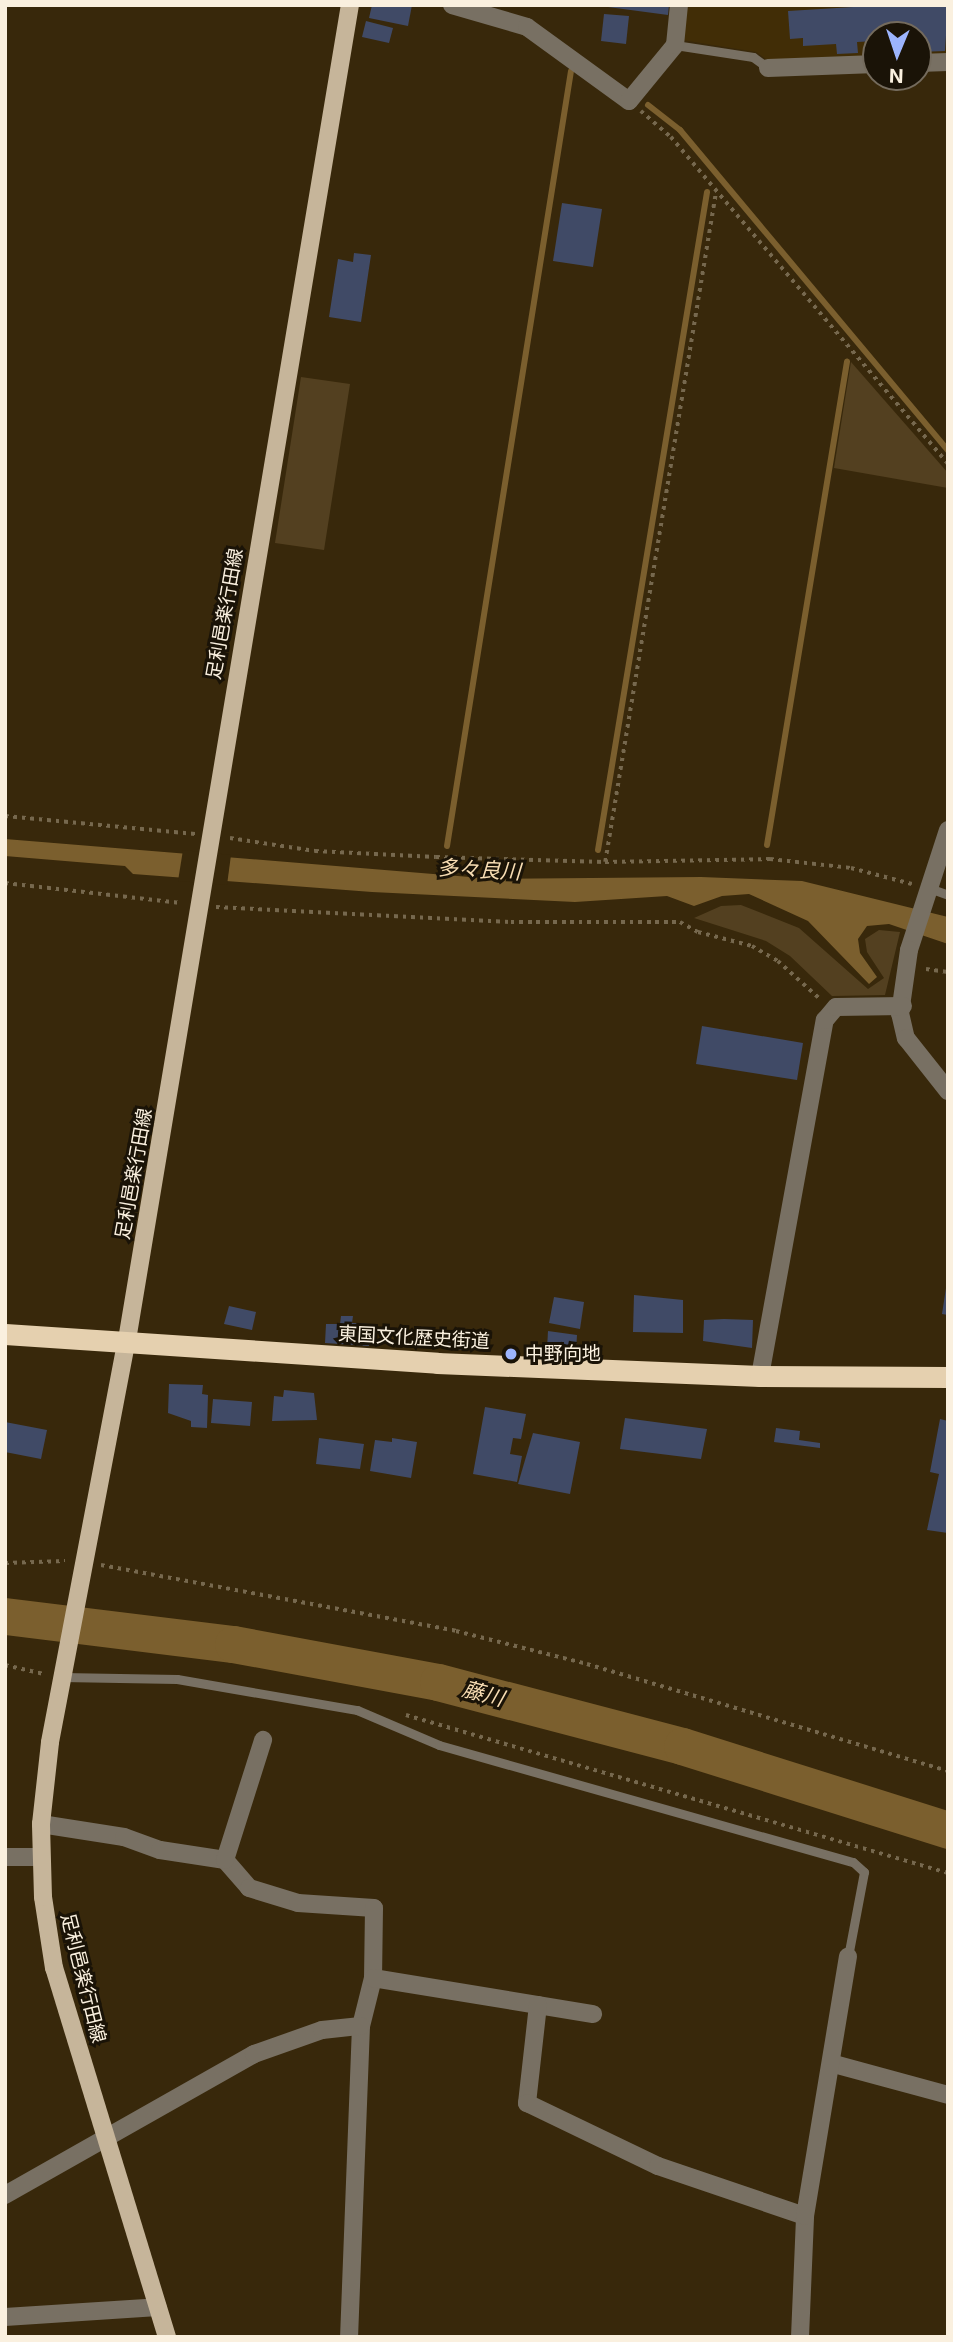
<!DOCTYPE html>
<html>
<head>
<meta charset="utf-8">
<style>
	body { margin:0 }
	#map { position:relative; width:953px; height:2342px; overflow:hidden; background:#38280b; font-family:Inter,"Noto Sans JP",sans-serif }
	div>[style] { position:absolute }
	.built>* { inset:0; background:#412d06 }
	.green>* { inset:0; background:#534020 }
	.water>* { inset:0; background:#7b5f2e }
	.pier>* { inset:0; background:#38280b }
	.stream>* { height:6px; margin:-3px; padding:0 3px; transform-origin:3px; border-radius:3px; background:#7b5f2e }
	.river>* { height:37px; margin:-18.5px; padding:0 18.5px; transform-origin:18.5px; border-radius:18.5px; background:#7b5f2e }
	.building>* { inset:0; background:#404a66 }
	.path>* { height:3.5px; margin-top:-1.75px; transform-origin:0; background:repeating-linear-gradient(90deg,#76684e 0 3.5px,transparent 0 8.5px) }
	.lane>* { height:9px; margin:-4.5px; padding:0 4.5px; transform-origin:4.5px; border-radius:4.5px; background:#787063 }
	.street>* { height:18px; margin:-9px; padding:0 9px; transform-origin:9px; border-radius:9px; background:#787063 }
	.primary>* { height:18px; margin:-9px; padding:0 9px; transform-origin:9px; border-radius:9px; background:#c6b59a }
	.highway>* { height:21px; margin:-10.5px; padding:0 10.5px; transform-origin:10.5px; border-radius:10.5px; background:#e5d0af }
	.dots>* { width:19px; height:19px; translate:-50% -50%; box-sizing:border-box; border:4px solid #1a1307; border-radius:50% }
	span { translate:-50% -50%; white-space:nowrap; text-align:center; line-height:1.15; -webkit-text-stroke:6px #1a1307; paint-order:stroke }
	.street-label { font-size:19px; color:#faf0df }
	.poi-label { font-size:19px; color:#faf0df }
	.left { translate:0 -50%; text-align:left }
	.water-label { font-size:21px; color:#f8ddb3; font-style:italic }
	.frame { position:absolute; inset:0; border:7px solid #faf0df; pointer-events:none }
	.north { position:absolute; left:862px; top:21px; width:70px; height:70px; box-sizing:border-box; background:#1a1307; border:2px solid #746b5d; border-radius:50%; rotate:182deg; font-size:19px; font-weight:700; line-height:28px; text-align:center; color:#faf0df }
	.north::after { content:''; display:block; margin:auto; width:24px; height:32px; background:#9cb4fd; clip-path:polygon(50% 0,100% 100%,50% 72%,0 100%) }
</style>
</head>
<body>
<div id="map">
	<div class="built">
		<div style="clip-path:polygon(686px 5px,948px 5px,948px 57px,918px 58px,918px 35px,876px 35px,876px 59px,770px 62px,756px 52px,682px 40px)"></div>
	</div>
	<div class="green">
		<div style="clip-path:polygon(851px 362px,948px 473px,948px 488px,834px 468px)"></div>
		<div style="clip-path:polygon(301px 377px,350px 384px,324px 550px,275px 543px)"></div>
		<div style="clip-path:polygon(741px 905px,799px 928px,868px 989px,884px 978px,867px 952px,865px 939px,879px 930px,900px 932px,885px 995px,832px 996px,790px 956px,766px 941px,694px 918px,721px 906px)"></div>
	</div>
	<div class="water">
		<div style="clip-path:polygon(5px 839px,494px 879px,701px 877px,802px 881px,948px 917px,948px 944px,889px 924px,867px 926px,858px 939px,860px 953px,877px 977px,869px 984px,808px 921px,749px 894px,722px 896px,694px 906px,667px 896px,575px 902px,372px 892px,133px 874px,125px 866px,5px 856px)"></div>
	</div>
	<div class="pier">
		<div style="clip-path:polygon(183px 850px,231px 855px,227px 885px,178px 881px)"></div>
	</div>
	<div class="stream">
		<div style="left:648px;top:105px;width:41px;rotate:38deg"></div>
		<div style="left:680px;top:130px;width:418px;rotate:50.1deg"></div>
		<div style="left:767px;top:845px;width:490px;rotate:-80.6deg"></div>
		<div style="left:447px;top:846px;width:785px;rotate:-80.91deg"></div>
		<div style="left:598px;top:850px;width:667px;rotate:-80.59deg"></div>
	</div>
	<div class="river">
		<div style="left:5px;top:1616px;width:230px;rotate:7deg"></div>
		<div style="left:233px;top:1644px;width:208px;rotate:10.5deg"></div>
		<div style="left:438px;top:1682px;width:252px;rotate:14.7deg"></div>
		<div style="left:682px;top:1746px;width:279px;rotate:17.5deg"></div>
	</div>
	<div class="building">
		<div style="clip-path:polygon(372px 5px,412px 5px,408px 26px,369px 18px)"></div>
		<div style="clip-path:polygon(593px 5px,669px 5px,668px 15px)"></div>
		<div style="clip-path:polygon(886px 5px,948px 5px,945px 51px,918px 52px,918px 35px,876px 35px,876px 41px,857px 42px,858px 53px,837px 54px,836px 44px,803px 46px,803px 38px,790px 39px,788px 11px)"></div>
		<div style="clip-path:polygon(604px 14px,629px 16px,626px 44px,601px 41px)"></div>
		<div style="clip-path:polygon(366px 21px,393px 28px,389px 43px,362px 37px)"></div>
		<div style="clip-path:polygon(562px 203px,602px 209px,593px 267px,553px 261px)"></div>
		<div style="clip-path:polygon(354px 253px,371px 255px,361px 322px,329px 317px,338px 259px,353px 262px)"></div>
		<div style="clip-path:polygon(702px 1026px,803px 1043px,797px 1080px,696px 1064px)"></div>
		<div style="clip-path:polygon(946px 1288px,948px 1288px,948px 1315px,942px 1314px)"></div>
		<div style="clip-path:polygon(634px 1295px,683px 1300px,683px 1333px,633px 1332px)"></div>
		<div style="clip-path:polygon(554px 1297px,584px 1302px,580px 1329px,549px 1323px)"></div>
		<div style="clip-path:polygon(229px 1306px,256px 1312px,252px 1330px,224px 1324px)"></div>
		<div style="clip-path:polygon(341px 1316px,353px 1316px,352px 1323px,370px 1324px,369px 1346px,325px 1343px,326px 1324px,340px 1324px)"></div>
		<div style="clip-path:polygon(724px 1319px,753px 1320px,752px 1348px,703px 1341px,704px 1320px)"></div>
		<div style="clip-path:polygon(444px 1331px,475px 1332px,474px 1350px,443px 1349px)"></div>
		<div style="clip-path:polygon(548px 1331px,577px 1335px,576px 1350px,547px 1349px)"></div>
		<div style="clip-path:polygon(169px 1384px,203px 1385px,202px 1394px,208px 1395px,207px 1428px,191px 1427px,191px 1421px,168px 1413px)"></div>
		<div style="clip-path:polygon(284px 1390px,314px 1393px,317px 1420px,272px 1421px,274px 1396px,283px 1397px)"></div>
		<div style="clip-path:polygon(213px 1399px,252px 1402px,250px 1426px,211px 1423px)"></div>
		<div style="clip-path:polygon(485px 1407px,526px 1414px,521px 1439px,513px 1438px,510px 1454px,522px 1456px,517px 1482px,473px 1474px)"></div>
		<div style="clip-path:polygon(625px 1418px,707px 1429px,701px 1459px,620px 1449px)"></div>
		<div style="clip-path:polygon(940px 1419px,948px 1421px,948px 1533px,927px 1530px,939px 1474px,930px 1472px)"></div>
		<div style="clip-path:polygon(5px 1422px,47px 1430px,41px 1459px,5px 1452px)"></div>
		<div style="clip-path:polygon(776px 1428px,800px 1431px,799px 1440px,820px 1443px,820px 1448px,774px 1442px)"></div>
		<div style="clip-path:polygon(533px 1433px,580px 1442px,570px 1494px,518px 1484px)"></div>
		<div style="clip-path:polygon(319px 1438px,364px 1444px,360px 1469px,316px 1464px)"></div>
		<div style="clip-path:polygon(392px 1438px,417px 1442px,411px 1478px,370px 1471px,375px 1440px,392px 1442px)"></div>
	</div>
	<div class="path">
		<div style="left:641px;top:111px;width:40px;rotate:41deg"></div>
		<div style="left:671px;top:137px;width:429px;rotate:49.7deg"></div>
		<div style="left:5px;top:816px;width:191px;rotate:5.4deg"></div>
		<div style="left:230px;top:838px;width:86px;rotate:8.7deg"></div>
		<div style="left:315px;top:851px;width:121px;rotate:2.8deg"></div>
		<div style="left:436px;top:857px;width:169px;rotate:1.7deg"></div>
		<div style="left:605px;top:862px;width:165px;rotate:-1deg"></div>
		<div style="left:770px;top:859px;width:81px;rotate:6.3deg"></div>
		<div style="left:851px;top:868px;width:63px;rotate:14.7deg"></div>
		<div style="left:605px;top:862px;width:680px;rotate:-80.61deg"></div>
		<div style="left:5px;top:883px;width:177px;rotate:6.5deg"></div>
		<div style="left:216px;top:907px;width:295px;rotate:2.9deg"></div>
		<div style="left:511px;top:922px;width:169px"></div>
		<div style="left:680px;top:922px;width:21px;rotate:29deg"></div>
		<div style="left:698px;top:932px;width:56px;rotate:14.5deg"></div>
		<div style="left:752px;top:946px;width:30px;rotate:30deg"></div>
		<div style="left:778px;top:961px;width:55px;rotate:42.1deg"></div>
		<div style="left:926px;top:969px;width:22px;rotate:8deg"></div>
		<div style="left:5px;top:1563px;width:60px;rotate:-1.9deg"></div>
		<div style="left:101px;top:1565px;width:361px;rotate:10.5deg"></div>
		<div style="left:456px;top:1631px;width:135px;rotate:14.1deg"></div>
		<div style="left:587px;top:1664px;width:377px;rotate:16.5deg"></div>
		<div style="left:5px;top:1665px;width:40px;rotate:13deg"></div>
		<div style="left:406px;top:1715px;width:565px;rotate:16.25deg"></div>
	</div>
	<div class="lane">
		<div style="left:675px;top:45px;width:79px;rotate:8.7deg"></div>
		<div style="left:753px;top:57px;width:19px;rotate:36deg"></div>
		<div style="left:929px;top:888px;width:20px;rotate:20deg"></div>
		<div style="left:62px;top:1677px;width:115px;rotate:1deg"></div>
		<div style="left:177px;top:1679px;width:183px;rotate:9.8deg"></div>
		<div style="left:357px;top:1710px;width:89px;rotate:23.1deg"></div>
		<div style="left:439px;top:1745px;width:430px;rotate:15.8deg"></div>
		<div style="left:853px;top:1862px;width:15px;rotate:42deg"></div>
		<div style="left:864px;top:1872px;width:86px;rotate:100.7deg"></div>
	</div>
	<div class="street">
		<div style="left:452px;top:5px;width:78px;rotate:16.3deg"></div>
		<div style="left:527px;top:27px;width:126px;rotate:36deg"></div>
		<div style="left:629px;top:101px;width:72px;rotate:-50.6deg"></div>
		<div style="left:675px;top:45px;width:40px;rotate:-84.3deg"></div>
		<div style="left:918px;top:63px;width:30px;rotate:-2deg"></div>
		<div style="left:768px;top:68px;width:108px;rotate:-2.1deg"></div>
		<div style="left:948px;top:830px;width:126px;rotate:108deg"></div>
		<div style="left:909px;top:950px;width:64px;rotate:98.1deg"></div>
		<div style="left:900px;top:1013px;width:26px;rotate:77deg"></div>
		<div style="left:906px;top:1038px;width:68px;rotate:51.6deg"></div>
		<div style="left:760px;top:1376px;width:362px;rotate:-79.7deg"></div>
		<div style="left:825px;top:1020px;width:17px;rotate:-50deg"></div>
		<div style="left:836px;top:1007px;width:67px;rotate:-0.9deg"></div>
		<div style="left:41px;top:1824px;width:84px;rotate:8.9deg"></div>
		<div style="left:124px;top:1837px;width:38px;rotate:20deg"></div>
		<div style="left:160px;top:1850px;width:66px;rotate:8.7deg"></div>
		<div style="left:225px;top:1860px;width:37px;rotate:49deg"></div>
		<div style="left:249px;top:1888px;width:51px;rotate:17deg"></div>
		<div style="left:298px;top:1903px;width:76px;rotate:3.8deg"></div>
		<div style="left:374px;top:1908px;width:70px;rotate:90.8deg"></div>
		<div style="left:373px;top:1978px;width:49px;rotate:104deg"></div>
		<div style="left:361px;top:2026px;width:311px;rotate:92.2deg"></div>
		<div style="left:5px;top:1857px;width:35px"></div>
		<div style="left:225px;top:1860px;width:126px;rotate:-72.4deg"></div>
		<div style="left:373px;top:1978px;width:223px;rotate:9.3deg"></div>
		<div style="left:538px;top:2005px;width:99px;rotate:96.4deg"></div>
		<div style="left:527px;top:2103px;width:145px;rotate:25.7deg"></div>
		<div style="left:658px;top:2166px;width:155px;rotate:18.8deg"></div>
		<div style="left:834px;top:2064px;width:118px;rotate:15.2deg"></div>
		<div style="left:5px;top:2195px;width:286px;rotate:-29.5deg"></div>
		<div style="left:254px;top:2054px;width:72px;rotate:-19.4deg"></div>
		<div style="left:322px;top:2030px;width:39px;rotate:-6deg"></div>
		<div style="left:5px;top:2317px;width:153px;rotate:-3.7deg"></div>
		<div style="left:800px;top:2337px;width:121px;rotate:-87.6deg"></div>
		<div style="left:805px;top:2216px;width:263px;rotate:-80.6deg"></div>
	</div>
	<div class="primary">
		<div style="left:167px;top:2337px;width:386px;rotate:-107deg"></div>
		<div style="left:54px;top:1968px;width:72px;rotate:-98.8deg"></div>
		<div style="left:43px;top:1897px;width:73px;rotate:-91.6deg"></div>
		<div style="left:41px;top:1824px;width:82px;rotate:-83.7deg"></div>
		<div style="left:50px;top:1742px;width:409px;rotate:-79.2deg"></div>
		<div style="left:127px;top:1340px;width:1353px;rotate:-80.52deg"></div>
	</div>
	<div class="highway">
		<div style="left:5px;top:1334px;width:433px;rotate:3.8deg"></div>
		<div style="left:437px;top:1363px;width:323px;rotate:2.3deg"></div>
		<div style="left:760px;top:1376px;width:188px;rotate:0.3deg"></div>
	</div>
	<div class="dots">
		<div style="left:511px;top:1354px;background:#9cb4fd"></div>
	</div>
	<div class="street-label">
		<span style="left:225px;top:614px;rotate:-80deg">足利邑楽行田線</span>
		<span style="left:134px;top:1174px;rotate:-80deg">足利邑楽行田線</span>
		<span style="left:414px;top:1338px;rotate:3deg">東国文化歴史街道</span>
		<span style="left:83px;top:1978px;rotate:76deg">足利邑楽行田線</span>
	</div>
	<div class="poi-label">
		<span class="left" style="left:525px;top:1354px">中野向地</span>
	</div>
	<div class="water-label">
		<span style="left:479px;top:870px;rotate:3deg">多々良川</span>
		<span style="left:483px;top:1694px;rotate:15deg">藤川</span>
	</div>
	<div class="frame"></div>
	<div class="north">N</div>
</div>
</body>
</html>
